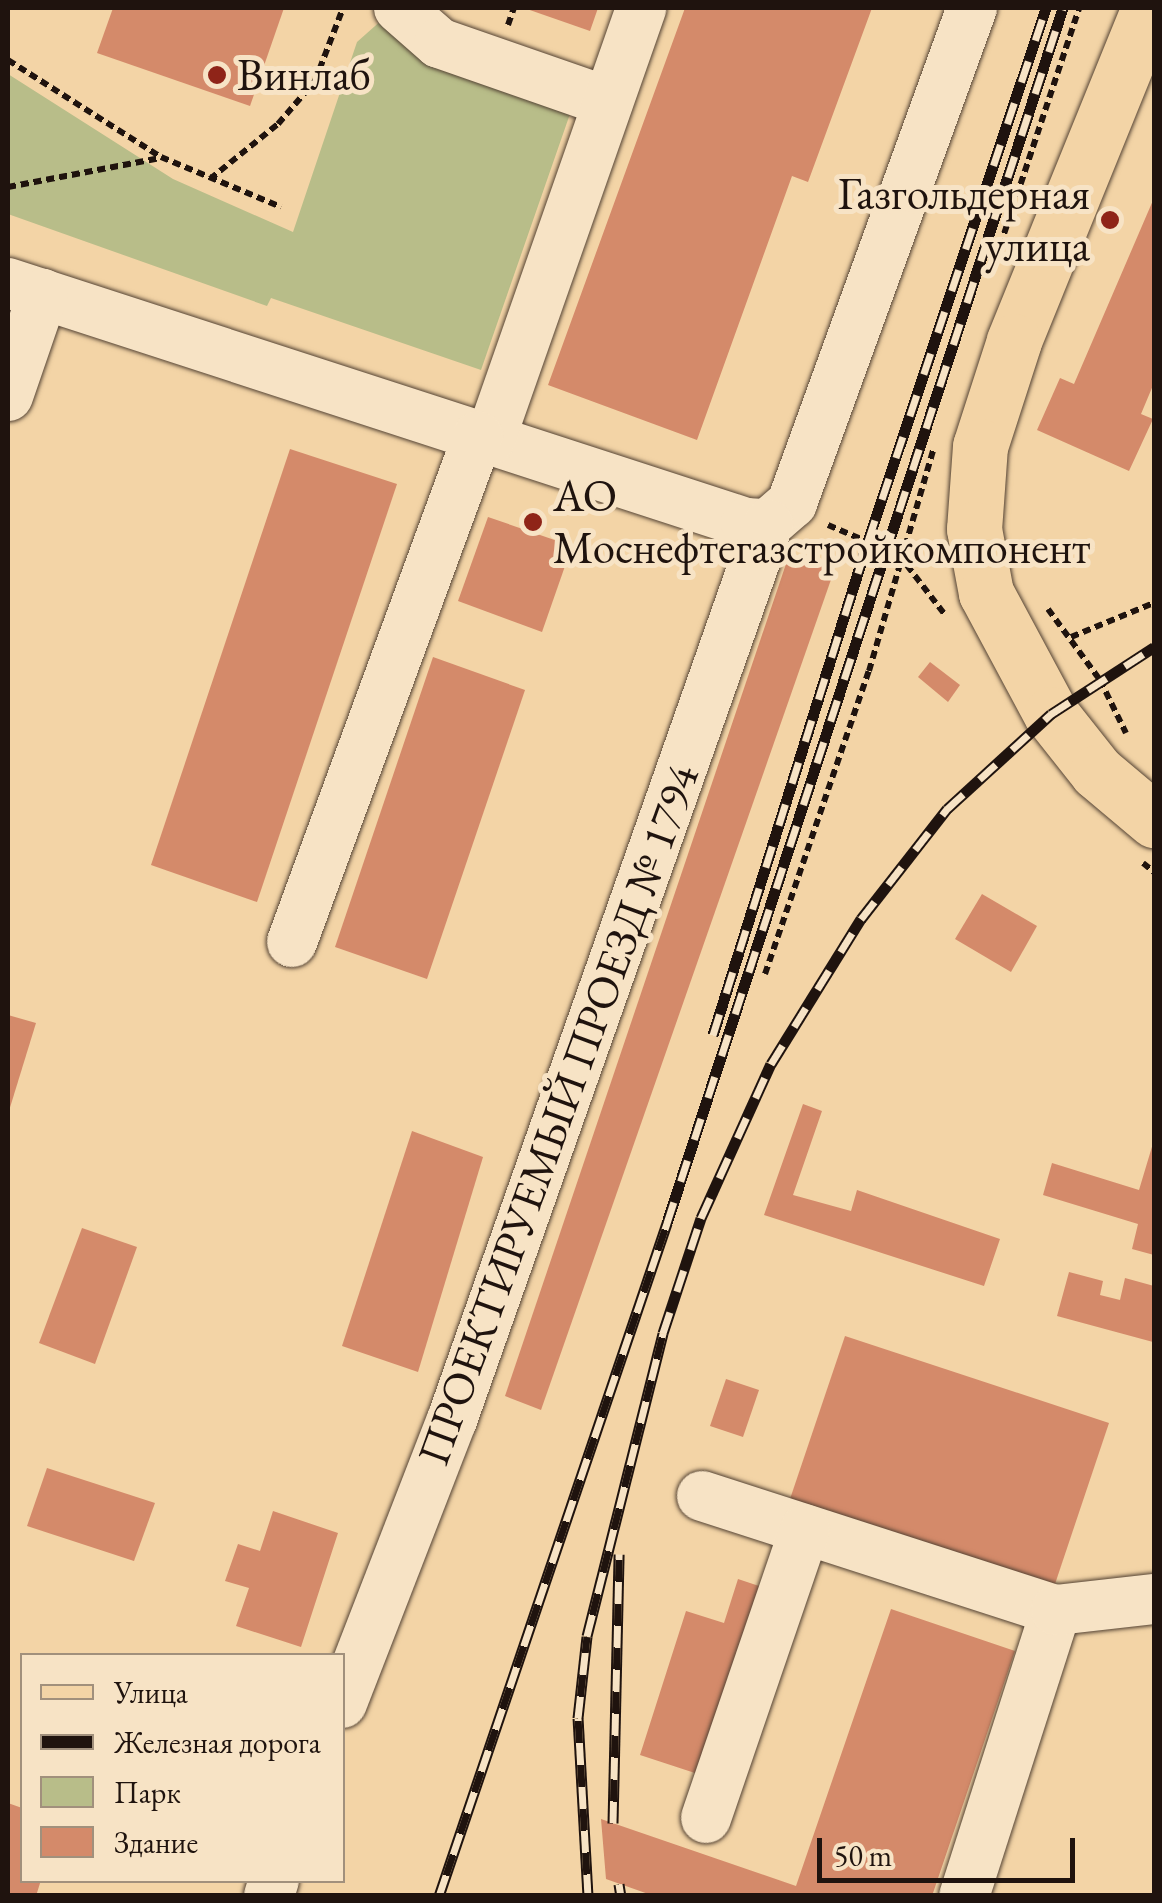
<!DOCTYPE html>
<html>
<head>
<meta charset="utf-8">
<style>
	body { margin:0 }
	#map { position:relative; width:1162px; height:1903px; overflow:hidden; background:#f3d4a6; font-family:"EB Garamond",serif }
	div>[style] { position:absolute }
	.green>* { inset:0; background:#b8bd89 }
	.building>* { inset:0; background:#d48a6a }
	.path>* { height:6px; margin-top:-3px; transform-origin:0; background:repeating-linear-gradient(90deg,#1f130e 0 8px,transparent 0 13px) }
	.roads { filter:drop-shadow(0 0 2px #544334) drop-shadow(0 0 2px #544334) }
	.minor>* { height:50px; margin:-25px; padding:0 25px; transform-origin:25px; border-radius:25px; background:#f7e3c5 }
	.major>* { height:55px; margin:-27.5px; padding:0 27.5px; transform-origin:27.5px; border-radius:27.5px; background:#f3d4a6 }
	.rail>* { height:11px; margin-top:-5.5px; transform-origin:0; background:repeating-linear-gradient(90deg,#f7e3c5 0 22px,#1f130e 0 44px); box-sizing:border-box; border-block:2px solid #1f130e }
	.dots>* { width:28px; height:28px; translate:-50% -50%; box-sizing:border-box; border:5px solid #f7e3c5; border-radius:50% }
	span { translate:-50% -50%; white-space:nowrap; text-align:center; line-height:1.15; -webkit-text-stroke:10px #f7e3c5; paint-order:stroke }
	.poi-label { font-size:45px; color:#1f130e }
	.left { translate:0 -50%; text-align:left }
	.right { translate:-100% -50%; text-align:right }
	.street-label { font-size:45px; color:#1f130e }
	.frame { position:absolute; inset:0; border:10px solid #1f130e; pointer-events:none }
	.legend { position:absolute; left:20px; top:1653px; width:325px; height:230px; box-sizing:border-box; background:#f7e3c5; border:2px solid #a1907c; margin:0; padding:12px 18px; list-style:none; font-size:30px; color:#1f130e }
	.legend li { display:flex; align-items:center; gap:20px; height:50px }
	.legend b { width:50px; border:2px solid #a1907c }
	.scale { position:absolute; left:817px; top:1838px; width:258px; height:45px; box-sizing:border-box; border:5px solid #1f130e; border-top:0; padding-left:12px; font-size:30px; line-height:35px; white-space:nowrap; color:#1f130e; -webkit-text-stroke:8px #f7e3c5; paint-order:stroke }
</style>
</head>
<body>
<div id="map">
	<div class="green">
		<div style="clip-path:polygon(384px 18px,571px 111px,481px 370px,271px 298px,267px 306px,8px 214px,8px 74px,173px 179px,293px 232px,357px 42px)"></div>
	</div>
	<div class="building">
		<div style="clip-path:polygon(113px 8px,284px 8px,250px 106px,97px 53px)"></div>
		<div style="clip-path:polygon(524px 8px,598px 8px,590px 31px)"></div>
		<div style="clip-path:polygon(685px 8px,872px 8px,808px 182px,792px 176px,697px 440px,548px 385px)"></div>
		<div style="clip-path:polygon(1154px 198px,1154px 383px,1141px 414px,1153px 419px,1129px 471px,1037px 430px,1060px 378px,1074px 384px)"></div>
		<div style="clip-path:polygon(290px 449px,397px 484px,257px 902px,151px 865px)"></div>
		<div style="clip-path:polygon(488px 517px,572px 546px,542px 632px,458px 601px)"></div>
		<div style="clip-path:polygon(789px 555px,834px 571px,541px 1410px,505px 1396px)"></div>
		<div style="clip-path:polygon(433px 657px,525px 690px,427px 979px,335px 947px)"></div>
		<div style="clip-path:polygon(930px 662px,960px 685px,948px 702px,918px 677px)"></div>
		<div style="clip-path:polygon(982px 894px,1037px 926px,1011px 972px,955px 939px)"></div>
		<div style="clip-path:polygon(8px 1015px,36px 1023px,8px 1114px)"></div>
		<div style="clip-path:polygon(803px 1104px,822px 1111px,793px 1195px,851px 1211px,857px 1190px,1000px 1239px,984px 1286px,764px 1215px)"></div>
		<div style="clip-path:polygon(412px 1131px,483px 1157px,418px 1372px,342px 1346px)"></div>
		<div style="clip-path:polygon(1154px 1140px,1154px 1255px,1132px 1249px,1138px 1224px,1043px 1195px,1052px 1163px,1139px 1190px)"></div>
		<div style="clip-path:polygon(82px 1228px,137px 1247px,95px 1364px,39px 1343px)"></div>
		<div style="clip-path:polygon(1069px 1272px,1103px 1281px,1100px 1295px,1120px 1300px,1125px 1278px,1154px 1286px,1153px 1342px,1057px 1316px)"></div>
		<div style="clip-path:polygon(845px 1336px,1109px 1423px,1054px 1587px,790px 1499px)"></div>
		<div style="clip-path:polygon(726px 1379px,759px 1390px,743px 1437px,710px 1426px)"></div>
		<div style="clip-path:polygon(47px 1468px,155px 1503px,134px 1561px,27px 1526px)"></div>
		<div style="clip-path:polygon(273px 1511px,338px 1533px,301px 1647px,236px 1626px,249px 1588px,225px 1581px,238px 1544px,260px 1551px)"></div>
		<div style="clip-path:polygon(738px 1579px,762px 1587px,701px 1775px,640px 1755px,686px 1611px,724px 1623px)"></div>
		<div style="clip-path:polygon(891px 1609px,1015px 1651px,932px 1896px,654px 1896px,606px 1879px,601px 1819px,796px 1886px)"></div>
		<div style="clip-path:polygon(8px 1803px,22px 1808px,22px 1880px,41px 1880px,36px 1896px,8px 1896px)"></div>
	</div>
	<div class="path">
		<div style="left:508px;top:25px;width:18px;rotate:-71deg"></div>
		<div style="left:8px;top:60px;width:181px;rotate:32.4deg"></div>
		<div style="left:161px;top:157px;width:130px;rotate:22.6deg"></div>
		<div style="left:210px;top:179px;width:87px;rotate:-39deg"></div>
		<div style="left:278px;top:124px;width:57px;rotate:-49.3deg"></div>
		<div style="left:315px;top:81px;width:78px;rotate:-69deg"></div>
		<div style="left:8px;top:187px;width:155px;rotate:-10.8deg"></div>
		<div style="left:996px;top:258px;width:263px;rotate:-71.6deg"></div>
		<div style="left:828px;top:525px;width:77px;rotate:22.9deg"></div>
		<div style="left:899px;top:555px;width:77px;rotate:52.4deg"></div>
		<div style="left:1048px;top:609px;width:88px;rotate:53.8deg"></div>
		<div style="left:1100px;top:680px;width:59px;rotate:63.9deg"></div>
		<div style="left:1071px;top:637px;width:90px;rotate:-22.3deg"></div>
		<div style="left:1143px;top:863px;width:14px;rotate:39deg"></div>
		<div style="left:765px;top:974px;width:320px;rotate:-71.1deg"></div>
		<div style="left:869px;top:671px;width:230px;rotate:-73.8deg"></div>
	</div>
	<div class="roads">
		<div class="minor">
			<div style="left:399px;top:8px;width:53px;rotate:41.2deg"></div>
			<div style="left:439px;top:43px;width:179px;rotate:19.2deg"></div>
			<div style="left:8px;top:283px;width:776px;rotate:18.01deg"></div>
			<div style="left:746px;top:523px;width:22px;rotate:3deg"></div>
			<div style="left:768px;top:524px;width:32px;rotate:-41deg"></div>
			<div style="left:792px;top:503px;width:527px;rotate:-70.02deg"></div>
			<div style="left:8px;top:396px;width:108px;rotate:-71.1deg"></div>
			<div style="left:490px;top:440px;width:458px;rotate:-70.7deg"></div>
			<div style="left:292px;top:942px;width:539px;rotate:-69.82deg"></div>
			<div style="left:702px;top:1496px;width:372px;rotate:17.9deg"></div>
			<div style="left:1056px;top:1610px;width:300px;rotate:107.8deg"></div>
			<div style="left:1056px;top:1610px;width:99px;rotate:-6.4deg"></div>
			<div style="left:342px;top:1703px;width:304px;rotate:-68.8deg"></div>
			<div style="left:452px;top:1420px;width:950px;rotate:-70.57deg"></div>
			<div style="left:706px;top:1818px;width:305px;rotate:-71.1deg"></div>
			<div style="left:269px;top:1896px;width:17px;rotate:-73deg"></div>
		</div>
		<div class="major">
			<div style="left:1149px;top:8px;width:359px;rotate:112.1deg"></div>
			<div style="left:1014px;top:341px;width:110px;rotate:107.9deg"></div>
			<div style="left:980px;top:446px;width:83px;rotate:94.1deg"></div>
			<div style="left:974px;top:529px;width:65px;rotate:79.4deg"></div>
			<div style="left:986px;top:593px;width:137px;rotate:61.8deg"></div>
			<div style="left:1051px;top:714px;width:74px;rotate:51.6deg"></div>
			<div style="left:1097px;top:772px;width:75px;rotate:40.1deg"></div>
		</div>
	</div>
	<div class="rail">
		<div style="left:713px;top:1035px;width:518px;rotate:-72.58deg"></div>
		<div style="left:868px;top:541px;width:562px;rotate:-71.53deg"></div>
		<div style="left:613px;top:1823px;width:269px;rotate:-88.7deg"></div>
		<div style="left:619px;top:1884px;width:12px;rotate:81deg"></div>
		<div style="left:439px;top:1896px;width:711px;rotate:-71.28deg"></div>
		<div style="left:667px;top:1223px;width:1278px;rotate:-71.95deg"></div>
		<div style="left:588px;top:1896px;width:178px;rotate:-93.2deg"></div>
		<div style="left:578px;top:1718px;width:82px;rotate:-83.7deg"></div>
		<div style="left:587px;top:1636px;width:312px;rotate:-75.9deg"></div>
		<div style="left:663px;top:1333px;width:121px;rotate:-71.7deg"></div>
		<div style="left:701px;top:1218px;width:169px;rotate:-65.6deg"></div>
		<div style="left:771px;top:1064px;width:171px;rotate:-58.2deg"></div>
		<div style="left:861px;top:919px;width:140px;rotate:-52deg"></div>
		<div style="left:947px;top:809px;width:141px;rotate:-42.4deg"></div>
		<div style="left:1051px;top:714px;width:123px;rotate:-33deg"></div>
	</div>
	<div class="dots">
		<div style="left:217px;top:75px;background:#8f2418"></div>
		<div style="left:1110px;top:220px;background:#8f2418"></div>
		<div style="left:533px;top:522px;background:#8f2418"></div>
	</div>
	<div class="poi-label">
		<span class="left" style="left:237px;top:75px">Винлаб</span>
		<span class="right" style="left:1090px;top:220px">Газгольдерная<br>улица</span>
		<span class="left" style="left:553px;top:522px">АО<br>Моснефтегазстройкомпонент</span>
	</div>
	<div class="street-label">
		<span style="left:558px;top:1115px;rotate:-70deg">ПРОЕКТИРУЕМЫЙ ПРОЕЗД № 1794</span>
	</div>
	<div class="frame"></div>
	<ul class="legend">
	<li><b style="height:12px;background:#f3d4a6"></b>Улица</li>
	<li><b style="height:12px;background:#1f130e"></b>Железная дорога</li>
	<li><b style="height:28px;background:#b8bd89"></b>Парк</li>
	<li><b style="height:28px;background:#d48a6a"></b>Здание</li>
	</ul>
	<div class="scale">50 m</div>
</div>
</body>
</html>
